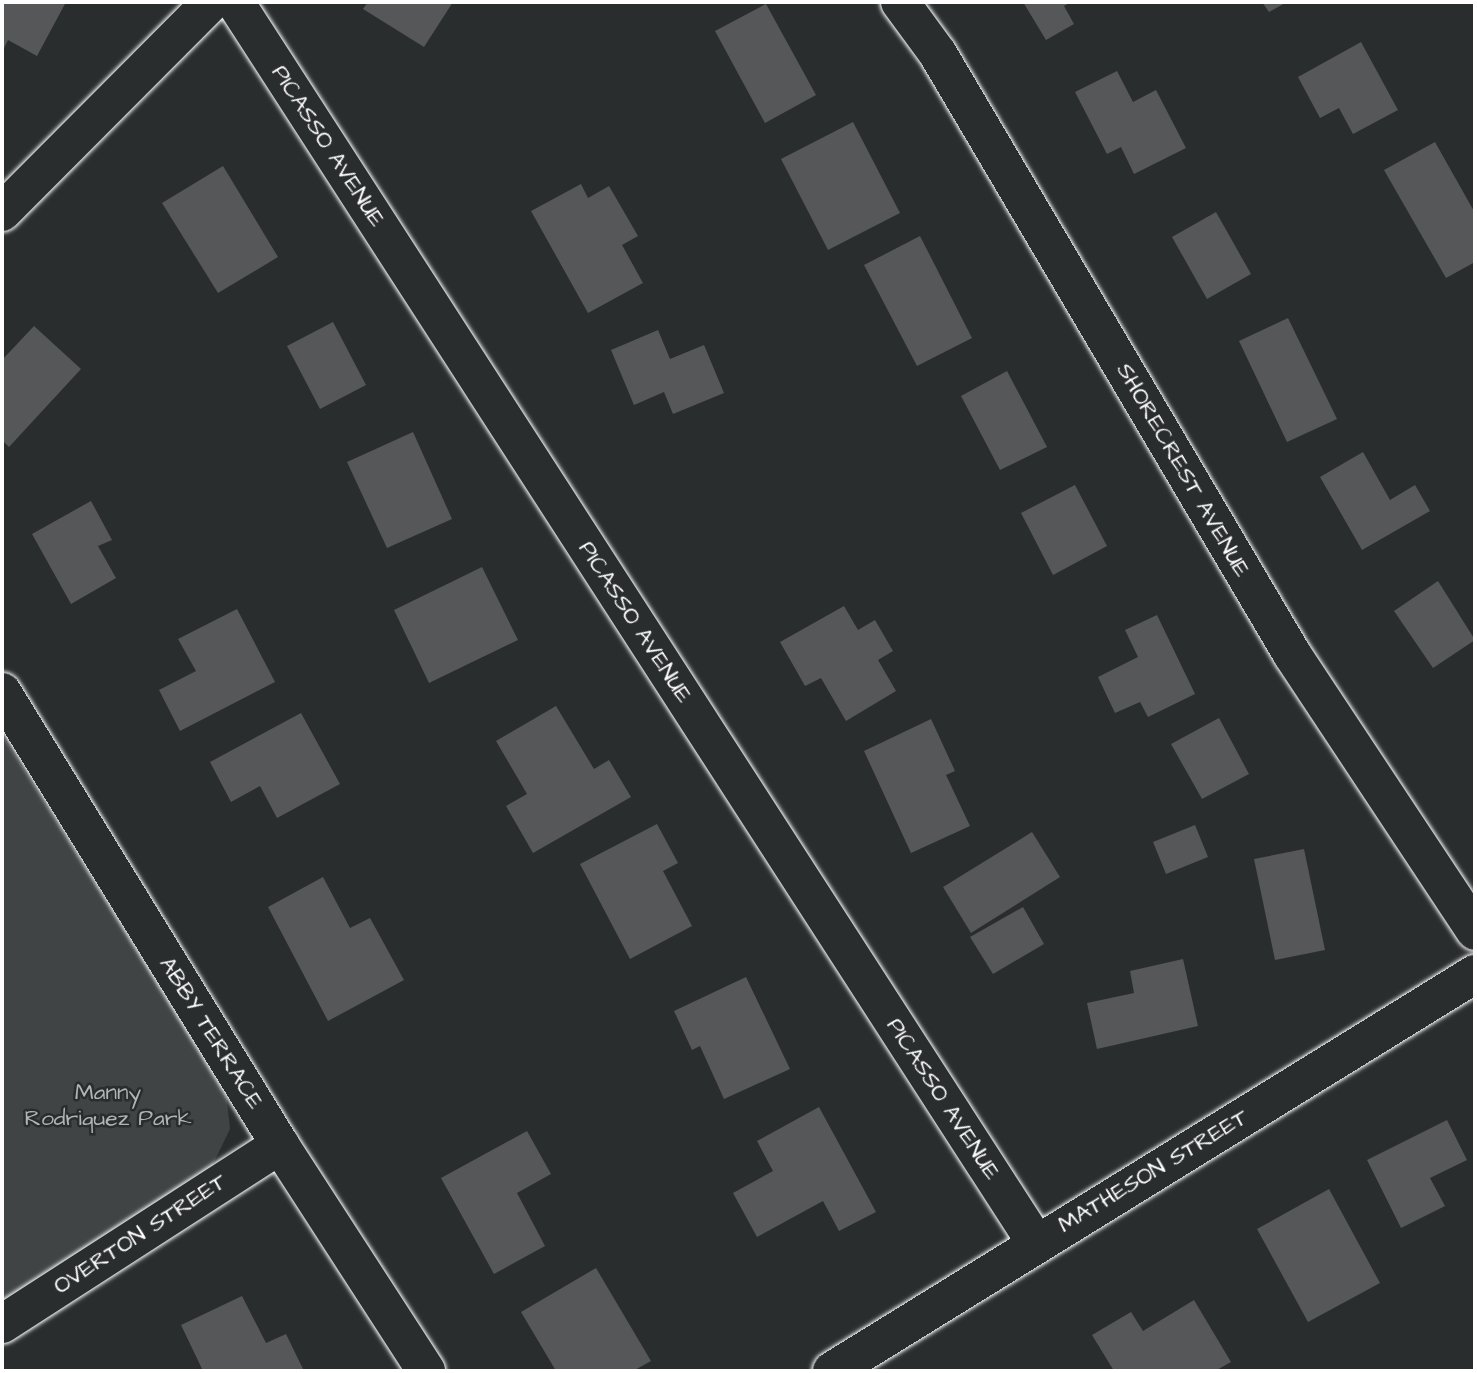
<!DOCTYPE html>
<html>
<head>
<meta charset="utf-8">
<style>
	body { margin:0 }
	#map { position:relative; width:1477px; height:1373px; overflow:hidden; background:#2a2d2e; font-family:"Architects Daughter",sans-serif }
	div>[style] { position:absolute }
	.green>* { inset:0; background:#414445 }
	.building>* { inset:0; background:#555758 }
	.roads { filter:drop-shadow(0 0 2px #fff) drop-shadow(0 0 2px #fff) }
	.minor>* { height:38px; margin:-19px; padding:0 19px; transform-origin:19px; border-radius:19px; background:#2a2d2e }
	span { translate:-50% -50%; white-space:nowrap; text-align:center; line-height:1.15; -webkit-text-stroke:5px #2a2d2e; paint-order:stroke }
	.street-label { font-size:23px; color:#fff }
	.park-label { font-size:23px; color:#b3b4b5 }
	.frame { position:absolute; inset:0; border:4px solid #fff; pointer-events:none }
</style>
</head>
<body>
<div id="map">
	<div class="green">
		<div style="clip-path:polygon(2px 735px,226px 1092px,230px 1129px,212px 1166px,2px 1301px)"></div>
	</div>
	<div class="building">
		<div style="clip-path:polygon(2px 2px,66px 2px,37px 56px,8px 40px,2px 52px)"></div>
		<div style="clip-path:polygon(368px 2px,453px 2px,424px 47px,363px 9px)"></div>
		<div style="clip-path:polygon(1023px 2px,1071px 2px,1064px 6px,1074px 24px,1046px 40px)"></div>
		<div style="clip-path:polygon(1262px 2px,1287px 2px,1269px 12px)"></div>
		<div style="clip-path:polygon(766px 4px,816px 95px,765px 123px,715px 31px)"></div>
		<div style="clip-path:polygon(1361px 42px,1398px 110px,1353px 134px,1339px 108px,1320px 118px,1298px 77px)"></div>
		<div style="clip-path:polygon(1117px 71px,1133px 102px,1156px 90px,1186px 148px,1134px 174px,1121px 147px,1107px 154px,1075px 92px)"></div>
		<div style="clip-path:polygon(853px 122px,900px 213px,828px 250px,781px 159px)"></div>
		<div style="clip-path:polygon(1435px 142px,1475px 213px,1475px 262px,1446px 278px,1384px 170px)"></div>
		<div style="clip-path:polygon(223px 166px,278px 257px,218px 293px,162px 203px)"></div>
		<div style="clip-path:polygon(581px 184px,588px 198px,609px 186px,638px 236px,622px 245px,643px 283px,588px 313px,531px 211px)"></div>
		<div style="clip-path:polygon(1216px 212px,1251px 274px,1207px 299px,1172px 237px)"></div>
		<div style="clip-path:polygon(920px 236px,972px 338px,917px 366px,864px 265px)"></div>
		<div style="clip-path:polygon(1288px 318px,1337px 419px,1287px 442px,1239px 341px)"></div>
		<div style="clip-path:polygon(333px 322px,366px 385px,320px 409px,287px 346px)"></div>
		<div style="clip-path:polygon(34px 326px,81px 369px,9px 447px,2px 440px,2px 360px)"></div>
		<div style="clip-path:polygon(658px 330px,670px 359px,704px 345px,724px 393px,673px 414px,664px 392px,634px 405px,611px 350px)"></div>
		<div style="clip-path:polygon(1007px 371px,1047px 447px,1000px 470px,961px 396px)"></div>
		<div style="clip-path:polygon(413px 432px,452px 519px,387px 548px,347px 462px)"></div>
		<div style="clip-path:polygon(1363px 452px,1390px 500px,1415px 485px,1430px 511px,1362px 550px,1320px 477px)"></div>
		<div style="clip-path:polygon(1075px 485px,1107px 546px,1053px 575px,1021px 513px)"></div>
		<div style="clip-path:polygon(91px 501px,112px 540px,98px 546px,116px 578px,71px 604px,32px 534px)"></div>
		<div style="clip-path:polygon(482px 567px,518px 640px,429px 683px,394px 610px)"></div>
		<div style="clip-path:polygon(1438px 581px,1475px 640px,1433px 668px,1394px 611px)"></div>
		<div style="clip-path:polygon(844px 606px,858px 630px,875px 620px,893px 651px,878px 660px,896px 691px,846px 721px,821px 678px,805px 686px,780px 642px)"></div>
		<div style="clip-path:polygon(237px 609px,275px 682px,180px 731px,159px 690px,196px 671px,178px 639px)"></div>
		<div style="clip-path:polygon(1157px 615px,1195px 694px,1148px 717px,1140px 702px,1115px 713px,1098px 677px,1138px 657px,1125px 630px)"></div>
		<div style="clip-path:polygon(556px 706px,594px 769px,609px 760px,631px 797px,533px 853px,506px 806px,527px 794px,496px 741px)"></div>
		<div style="clip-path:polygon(301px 713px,340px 784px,277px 818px,260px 786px,231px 802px,210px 762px)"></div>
		<div style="clip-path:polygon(1219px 718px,1249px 774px,1202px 799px,1171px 744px)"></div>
		<div style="clip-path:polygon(931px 719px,955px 771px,946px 775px,970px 826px,911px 853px,864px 751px)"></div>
		<div style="clip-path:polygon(657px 824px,678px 863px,663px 871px,692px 926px,630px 959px,580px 864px)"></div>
		<div style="clip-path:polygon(1195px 825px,1208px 857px,1166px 874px,1153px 842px)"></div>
		<div style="clip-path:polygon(1032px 832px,1060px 877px,971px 933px,943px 887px)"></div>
		<div style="clip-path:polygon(1304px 849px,1325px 950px,1275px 960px,1254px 859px)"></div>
		<div style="clip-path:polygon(323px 877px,350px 928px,370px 918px,404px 980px,328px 1021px,268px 907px)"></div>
		<div style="clip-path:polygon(1023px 907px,1044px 944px,993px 974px,970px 937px)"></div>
		<div style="clip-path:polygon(1183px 959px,1198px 1026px,1097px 1049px,1087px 1003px,1134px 993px,1130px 971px)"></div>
		<div style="clip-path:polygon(746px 977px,790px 1069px,724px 1099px,700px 1046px,692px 1050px,674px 1011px)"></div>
		<div style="clip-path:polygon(819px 1107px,876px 1212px,839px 1231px,823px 1201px,757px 1237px,733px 1193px,773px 1171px,757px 1141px)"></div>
		<div style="clip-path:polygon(1447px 1120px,1467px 1160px,1430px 1178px,1445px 1206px,1401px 1228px,1367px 1160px)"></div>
		<div style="clip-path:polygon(527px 1131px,551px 1174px,517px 1193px,545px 1246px,494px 1274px,441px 1178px)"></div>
		<div style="clip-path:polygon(1329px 1189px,1380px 1283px,1308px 1322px,1257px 1229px)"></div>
		<div style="clip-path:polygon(596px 1268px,651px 1361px,633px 1371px,556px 1371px,521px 1312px)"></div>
		<div style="clip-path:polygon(242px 1296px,266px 1343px,286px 1334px,304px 1371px,203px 1371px,181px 1325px)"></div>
		<div style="clip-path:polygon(1194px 1300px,1231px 1362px,1215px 1371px,1114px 1371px,1092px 1335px,1131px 1312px,1143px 1331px)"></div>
	</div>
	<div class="roads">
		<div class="minor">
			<div style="left:235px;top:2px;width:1477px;rotate:57.16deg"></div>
			<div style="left:900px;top:2px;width:64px;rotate:53.8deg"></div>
			<div style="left:938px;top:54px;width:697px;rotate:59.46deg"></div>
			<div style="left:1292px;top:654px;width:332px;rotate:56.5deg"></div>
			<div style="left:2px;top:212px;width:296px;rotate:-45.1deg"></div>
			<div style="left:2px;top:692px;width:532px;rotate:58.46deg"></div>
			<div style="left:280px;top:1145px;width:269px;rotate:57.1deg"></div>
			<div style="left:2px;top:1324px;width:331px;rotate:-32.8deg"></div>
			<div style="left:832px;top:1371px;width:756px;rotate:-31.69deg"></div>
		</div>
	</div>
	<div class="street-label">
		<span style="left:328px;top:146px;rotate:57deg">PICASSO AVENUE</span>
		<span style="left:1183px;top:470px;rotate:60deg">SHORECREST AVENUE</span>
		<span style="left:635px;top:622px;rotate:57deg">PICASSO AVENUE</span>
		<span style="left:211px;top:1033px;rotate:58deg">ABBY TERRACE</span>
		<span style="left:943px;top:1099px;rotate:57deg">PICASSO AVENUE</span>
		<span style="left:1153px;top:1171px;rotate:-31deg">MATHESON STREET</span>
		<span style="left:140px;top:1234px;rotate:-33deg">OVERTON STREET</span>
	</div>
	<div class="park-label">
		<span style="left:108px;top:1105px">Manny<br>Rodriquez Park</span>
	</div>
	<div class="frame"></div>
</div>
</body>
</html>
